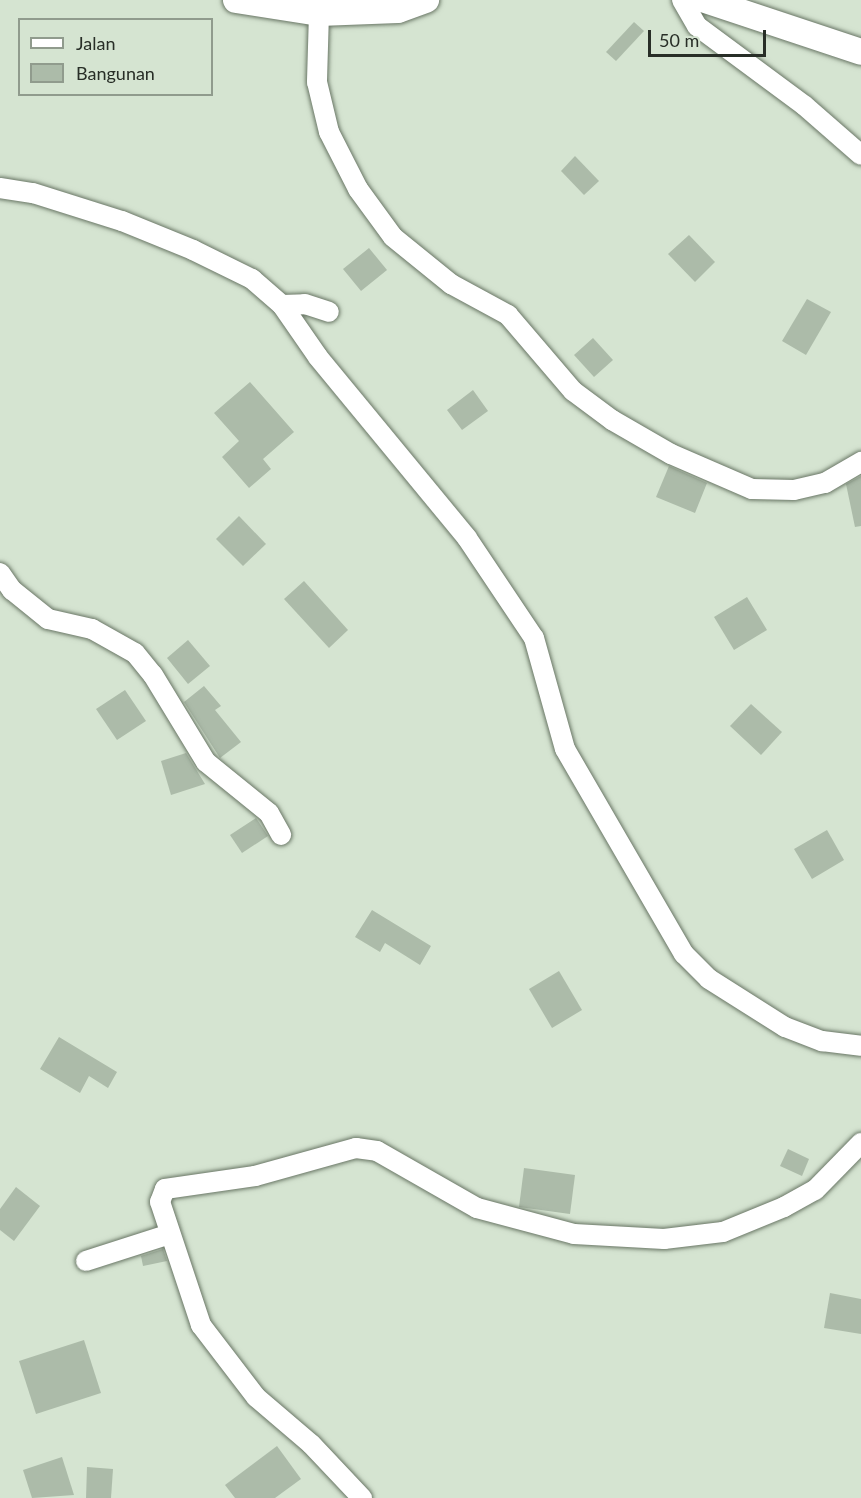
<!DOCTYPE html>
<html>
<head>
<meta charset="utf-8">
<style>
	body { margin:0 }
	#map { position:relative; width:861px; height:1498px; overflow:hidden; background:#d5e4d1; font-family:Lato,sans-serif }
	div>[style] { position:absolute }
	.building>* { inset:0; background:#acbba9 }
	.roads { filter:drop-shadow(0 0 2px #697665) drop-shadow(0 0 2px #697665) }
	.minor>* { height:20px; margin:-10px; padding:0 10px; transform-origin:10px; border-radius:10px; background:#fff }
	.major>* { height:26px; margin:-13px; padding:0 13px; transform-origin:13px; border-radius:13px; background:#fff }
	span { translate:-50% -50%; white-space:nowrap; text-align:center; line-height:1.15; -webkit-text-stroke:4.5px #d5e4d1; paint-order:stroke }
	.legend { position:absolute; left:18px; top:18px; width:195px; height:78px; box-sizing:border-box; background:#d5e4d1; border:2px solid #909b8d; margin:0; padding:8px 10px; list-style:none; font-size:18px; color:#282e27 }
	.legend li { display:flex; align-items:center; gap:12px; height:30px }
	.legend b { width:30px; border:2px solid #909b8d }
	.scale { position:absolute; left:648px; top:30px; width:118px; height:27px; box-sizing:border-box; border:3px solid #282e27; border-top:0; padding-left:8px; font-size:18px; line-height:21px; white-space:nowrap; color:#282e27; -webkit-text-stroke:4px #d5e4d1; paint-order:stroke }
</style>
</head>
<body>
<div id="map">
	<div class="building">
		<div style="clip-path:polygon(634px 22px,644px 31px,616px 61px,606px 52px)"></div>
		<div style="clip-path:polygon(575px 156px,599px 181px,584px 195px,561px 171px)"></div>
		<div style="clip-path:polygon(689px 235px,715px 262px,695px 282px,668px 254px)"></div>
		<div style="clip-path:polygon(369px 248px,387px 270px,361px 291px,343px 269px)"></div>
		<div style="clip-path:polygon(807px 299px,831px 312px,806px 355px,782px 341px)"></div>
		<div style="clip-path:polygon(593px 338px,613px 360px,594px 377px,574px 355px)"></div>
		<div style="clip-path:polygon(250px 382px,294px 432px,263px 459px,271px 469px,249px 488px,222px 457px,239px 441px,214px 413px)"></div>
		<div style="clip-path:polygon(473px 390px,488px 411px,462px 430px,447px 410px)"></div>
		<div style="clip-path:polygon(669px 466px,707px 483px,695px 513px,656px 497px)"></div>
		<div style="clip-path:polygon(861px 476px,861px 526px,855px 527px,846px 484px)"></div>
		<div style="clip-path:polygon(239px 516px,266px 544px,243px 566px,216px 539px)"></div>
		<div style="clip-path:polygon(304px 581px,348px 630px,329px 648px,284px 599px)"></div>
		<div style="clip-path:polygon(747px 597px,767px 630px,734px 650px,714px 617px)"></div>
		<div style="clip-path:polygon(188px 640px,210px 666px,188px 684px,167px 658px)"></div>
		<div style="clip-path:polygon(204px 686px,221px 706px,215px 710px,241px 742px,220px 758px,184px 702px)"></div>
		<div style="clip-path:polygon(125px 690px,146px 721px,117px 740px,96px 709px)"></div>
		<div style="clip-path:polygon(751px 704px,782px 732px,761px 755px,730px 726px)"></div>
		<div style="clip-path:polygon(186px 753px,205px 784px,171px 795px,161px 761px)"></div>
		<div style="clip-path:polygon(256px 818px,268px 836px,242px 853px,230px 835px)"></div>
		<div style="clip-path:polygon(827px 830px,844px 860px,812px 879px,794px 849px)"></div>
		<div style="clip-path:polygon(372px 910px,431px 946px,420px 965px,385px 943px,380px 952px,355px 937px)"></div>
		<div style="clip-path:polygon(559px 971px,582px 1010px,552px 1028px,529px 989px)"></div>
		<div style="clip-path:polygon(59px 1037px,117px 1072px,108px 1088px,89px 1076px,80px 1093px,40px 1069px)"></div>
		<div style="clip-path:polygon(788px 1149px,809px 1159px,802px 1176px,780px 1166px)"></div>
		<div style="clip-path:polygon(524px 1168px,575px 1175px,570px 1214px,519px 1207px)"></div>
		<div style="clip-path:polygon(16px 1187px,40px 1206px,14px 1241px,0 1230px,0 1209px)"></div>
		<div style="clip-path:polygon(163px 1249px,167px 1261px,143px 1266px,141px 1256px)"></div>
		<div style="clip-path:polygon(830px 1293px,861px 1299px,861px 1334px,824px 1328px)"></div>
		<div style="clip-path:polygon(84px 1340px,101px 1393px,36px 1414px,19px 1361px)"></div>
		<div style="clip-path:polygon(277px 1446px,301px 1479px,275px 1498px,235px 1498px,225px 1485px)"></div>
		<div style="clip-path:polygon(62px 1457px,74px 1495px,32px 1498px,23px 1470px)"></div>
		<div style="clip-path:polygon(87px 1467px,113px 1469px,111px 1498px,86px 1498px)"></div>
	</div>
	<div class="roads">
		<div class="minor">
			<div style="left:682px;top:0;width:30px;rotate:60deg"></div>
			<div style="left:697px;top:26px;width:134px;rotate:36.5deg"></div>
			<div style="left:805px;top:106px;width:74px;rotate:41.2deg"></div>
			<div style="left:319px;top:13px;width:69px;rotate:91.7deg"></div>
			<div style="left:317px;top:82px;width:51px;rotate:76.5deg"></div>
			<div style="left:329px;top:132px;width:64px;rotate:63deg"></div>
			<div style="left:358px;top:189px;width:59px;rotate:53.9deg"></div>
			<div style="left:393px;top:237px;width:75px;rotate:39deg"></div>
			<div style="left:451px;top:284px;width:65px;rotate:28.5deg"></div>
			<div style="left:508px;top:315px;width:100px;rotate:49.5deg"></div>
			<div style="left:573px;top:391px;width:49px;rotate:36.6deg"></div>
			<div style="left:612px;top:420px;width:68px;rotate:30deg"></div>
			<div style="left:671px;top:454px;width:88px;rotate:23.4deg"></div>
			<div style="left:752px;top:489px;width:42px;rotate:1.4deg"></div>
			<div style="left:794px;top:490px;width:32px;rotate:-13deg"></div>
			<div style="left:825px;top:483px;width:42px;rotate:-30.3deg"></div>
			<div style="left:0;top:188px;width:33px;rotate:9deg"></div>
			<div style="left:33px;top:193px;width:93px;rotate:17.5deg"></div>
			<div style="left:122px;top:221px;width:77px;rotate:22.2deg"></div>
			<div style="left:193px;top:250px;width:66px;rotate:26.2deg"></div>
			<div style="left:252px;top:279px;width:40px;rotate:41deg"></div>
			<div style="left:282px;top:305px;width:63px;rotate:55.3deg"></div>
			<div style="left:318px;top:357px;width:234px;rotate:50.5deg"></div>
			<div style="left:467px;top:538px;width:120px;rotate:56.2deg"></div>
			<div style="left:534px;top:638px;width:115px;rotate:74.4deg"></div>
			<div style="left:565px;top:749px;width:237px;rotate:59.9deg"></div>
			<div style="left:684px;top:954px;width:35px;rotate:45deg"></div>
			<div style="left:709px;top:979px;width:90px;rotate:32.3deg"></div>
			<div style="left:785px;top:1027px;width:40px;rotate:21deg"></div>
			<div style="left:822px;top:1041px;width:39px;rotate:7deg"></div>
			<div style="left:282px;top:305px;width:23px;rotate:-2deg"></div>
			<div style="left:305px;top:304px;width:25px;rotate:18deg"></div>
			<div style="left:0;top:573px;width:21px;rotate:55deg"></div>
			<div style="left:12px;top:590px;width:46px;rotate:38.9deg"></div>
			<div style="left:48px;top:619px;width:45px;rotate:12.8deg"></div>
			<div style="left:92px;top:629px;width:49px;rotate:29.2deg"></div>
			<div style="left:135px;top:653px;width:28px;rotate:51deg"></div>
			<div style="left:153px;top:675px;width:102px;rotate:58.7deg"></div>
			<div style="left:206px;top:762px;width:81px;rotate:39deg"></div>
			<div style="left:269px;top:813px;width:25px;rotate:61deg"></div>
			<div style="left:86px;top:1261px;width:88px;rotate:-17.8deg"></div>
			<div style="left:362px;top:1498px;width:74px;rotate:-133.4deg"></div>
			<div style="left:311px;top:1444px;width:72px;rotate:-139.5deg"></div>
			<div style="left:256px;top:1397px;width:91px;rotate:-127.4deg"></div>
			<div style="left:201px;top:1325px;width:130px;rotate:-108.4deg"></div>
			<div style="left:160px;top:1202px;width:14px;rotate:-69deg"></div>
			<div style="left:165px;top:1189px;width:91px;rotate:-8.2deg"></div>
			<div style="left:255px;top:1176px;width:105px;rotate:-15.5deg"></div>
			<div style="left:356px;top:1148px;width:21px;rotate:8deg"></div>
			<div style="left:377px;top:1151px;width:115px;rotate:29.7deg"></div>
			<div style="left:477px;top:1208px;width:100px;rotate:15deg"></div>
			<div style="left:574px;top:1234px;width:90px;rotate:3.2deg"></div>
			<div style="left:664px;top:1239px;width:59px;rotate:-6.8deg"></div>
			<div style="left:723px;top:1232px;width:66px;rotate:-22.3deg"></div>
			<div style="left:784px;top:1207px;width:35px;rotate:-29deg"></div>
			<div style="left:815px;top:1190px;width:66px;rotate:-45.6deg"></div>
		</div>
		<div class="major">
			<div style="left:236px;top:0;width:84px;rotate:8.9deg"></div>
			<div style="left:319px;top:13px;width:79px;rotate:-2.2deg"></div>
			<div style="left:398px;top:10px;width:30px;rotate:-20deg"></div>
			<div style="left:705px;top:0;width:164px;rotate:18.4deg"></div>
		</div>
	</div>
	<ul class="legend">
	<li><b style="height:8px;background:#fff"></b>Jalan</li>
	<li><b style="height:16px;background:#acbba9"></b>Bangunan</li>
	</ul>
	<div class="scale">50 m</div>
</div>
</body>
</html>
